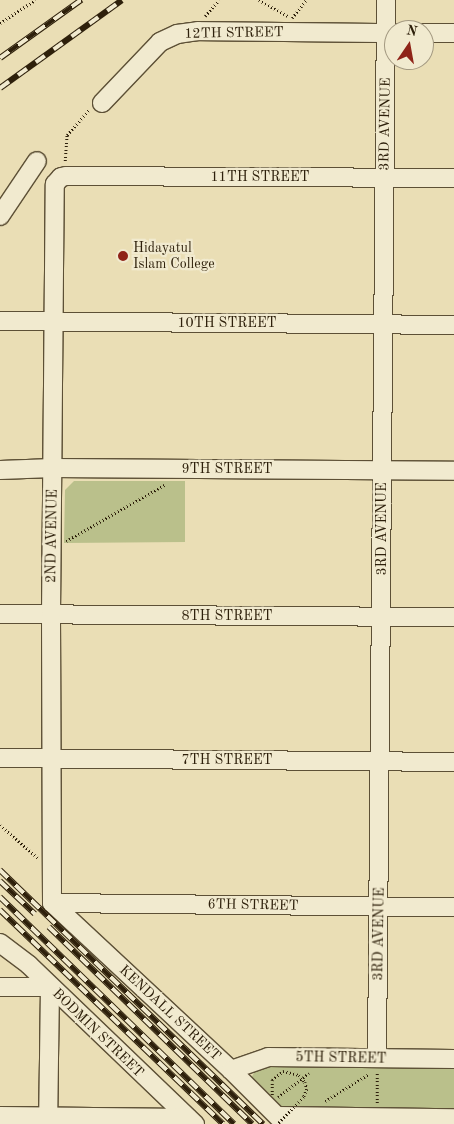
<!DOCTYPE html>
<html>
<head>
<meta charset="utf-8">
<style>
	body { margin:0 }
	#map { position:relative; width:454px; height:1124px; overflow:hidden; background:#eadeb5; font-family:"Old Standard TT",serif }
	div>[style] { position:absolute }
	.green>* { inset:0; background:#bac08b }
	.path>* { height:2.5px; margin-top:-1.25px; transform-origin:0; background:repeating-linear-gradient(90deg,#2e200b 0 1px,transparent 0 3.5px) }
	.roads { filter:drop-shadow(1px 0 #5d5036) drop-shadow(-1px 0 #5d5036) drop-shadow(0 1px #5d5036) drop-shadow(0 -1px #5d5036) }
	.minor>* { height:18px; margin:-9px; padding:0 9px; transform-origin:9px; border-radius:9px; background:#f1eacf }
	.rail>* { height:5.5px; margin-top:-2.75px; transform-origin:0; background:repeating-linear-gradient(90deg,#f1eacf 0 11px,#2e200b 0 22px); box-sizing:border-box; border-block:1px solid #2e200b }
	.path-bridge>* { height:2.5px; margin-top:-1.25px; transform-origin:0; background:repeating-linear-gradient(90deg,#2e200b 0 1px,transparent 0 3.5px) }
	.dots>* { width:14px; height:14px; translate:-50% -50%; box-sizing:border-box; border:2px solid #f1eacf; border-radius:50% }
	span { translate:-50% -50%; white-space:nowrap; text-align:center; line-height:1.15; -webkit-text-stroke:4.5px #f1eacf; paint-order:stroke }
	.street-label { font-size:14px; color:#2e200b }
	.poi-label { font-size:14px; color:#2e200b }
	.left { translate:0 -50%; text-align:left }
	.north { position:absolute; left:384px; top:20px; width:50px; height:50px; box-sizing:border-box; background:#f1eacf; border:1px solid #a39981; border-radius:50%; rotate:12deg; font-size:14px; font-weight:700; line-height:20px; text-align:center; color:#2e200b }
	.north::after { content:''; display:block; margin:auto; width:18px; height:22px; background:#8f2418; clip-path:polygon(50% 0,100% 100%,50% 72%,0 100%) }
</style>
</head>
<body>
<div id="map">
	<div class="green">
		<div style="clip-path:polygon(74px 481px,185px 481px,185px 542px,64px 543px,65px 490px)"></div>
		<div style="clip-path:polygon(268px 1064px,454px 1064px,454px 1112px,283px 1110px,251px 1079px,255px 1070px)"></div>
	</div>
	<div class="path">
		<div style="left:259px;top:0;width:33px;rotate:29deg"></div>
		<div style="left:205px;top:16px;width:21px;rotate:-49deg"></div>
		<div style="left:292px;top:18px;width:23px;rotate:-52deg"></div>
		<div style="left:0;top:23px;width:42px;rotate:-33.3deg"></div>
		<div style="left:65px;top:161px;width:26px;rotate:-86deg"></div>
		<div style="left:67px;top:135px;width:33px;rotate:-49deg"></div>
		<div style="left:66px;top:541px;width:115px;rotate:-29.7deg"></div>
		<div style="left:0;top:825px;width:50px;rotate:41deg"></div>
		<div style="left:278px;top:1097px;width:39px;rotate:-38deg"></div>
		<div style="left:325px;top:1101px;width:52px;rotate:-31.5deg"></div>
		<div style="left:377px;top:1103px;width:30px;rotate:-90deg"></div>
	</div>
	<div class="roads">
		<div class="minor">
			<div style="left:424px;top:33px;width:30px"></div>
			<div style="left:102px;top:103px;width:84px;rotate:-46.4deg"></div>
			<div style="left:160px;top:42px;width:19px;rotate:-25deg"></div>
			<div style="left:177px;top:34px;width:21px;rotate:-8deg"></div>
			<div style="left:198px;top:31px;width:196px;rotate:0.6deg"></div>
			<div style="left:0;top:216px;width:66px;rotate:-56.1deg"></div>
			<div style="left:0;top:321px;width:454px;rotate:0.5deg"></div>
			<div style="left:0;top:470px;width:53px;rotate:-2.2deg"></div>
			<div style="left:53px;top:468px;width:401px;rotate:0.4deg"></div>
			<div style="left:0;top:614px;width:454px;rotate:0.4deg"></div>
			<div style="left:0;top:758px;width:454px;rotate:0.5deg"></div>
			<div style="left:52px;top:903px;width:289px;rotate:-90.2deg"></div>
			<div style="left:51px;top:614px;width:430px;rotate:-89.5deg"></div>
			<div style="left:55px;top:184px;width:9px;rotate:-49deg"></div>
			<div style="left:61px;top:177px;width:5px;rotate:-11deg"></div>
			<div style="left:66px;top:176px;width:388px;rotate:0.3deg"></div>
			<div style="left:52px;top:903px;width:402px;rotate:0.6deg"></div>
			<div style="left:52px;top:903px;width:245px;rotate:43deg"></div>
			<div style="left:231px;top:1070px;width:76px;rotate:45deg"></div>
			<div style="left:0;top:943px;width:36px;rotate:37deg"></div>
			<div style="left:29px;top:965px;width:230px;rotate:43.8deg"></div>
			<div style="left:0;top:987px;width:50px"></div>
			<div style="left:50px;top:987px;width:137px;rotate:90.8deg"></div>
			<div style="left:377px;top:1058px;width:1058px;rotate:-89.51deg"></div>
			<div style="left:231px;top:1070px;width:39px;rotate:-19deg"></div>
			<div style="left:268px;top:1057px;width:186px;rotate:0.6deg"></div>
			<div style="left:0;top:1116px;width:188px;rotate:0.6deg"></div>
			<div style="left:278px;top:1116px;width:176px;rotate:0.7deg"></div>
		</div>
	</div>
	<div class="rail">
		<div style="left:0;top:58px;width:100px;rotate:-35.6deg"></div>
		<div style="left:0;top:88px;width:150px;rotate:-35.8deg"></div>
		<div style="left:0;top:870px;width:366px;rotate:44deg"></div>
		<div style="left:0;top:881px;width:48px;rotate:43.3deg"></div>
		<div style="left:0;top:897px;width:326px;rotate:44.1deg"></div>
		<div style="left:0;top:910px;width:309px;rotate:43.8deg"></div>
		<div style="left:49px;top:927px;width:283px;rotate:44.1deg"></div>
	</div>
	<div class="path-bridge">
		<div style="left:272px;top:1095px;width:15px;rotate:-90deg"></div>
		<div style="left:272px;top:1080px;width:14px;rotate:-39deg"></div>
		<div style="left:283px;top:1071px;width:16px;rotate:14deg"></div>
		<div style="left:299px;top:1075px;width:9px;rotate:49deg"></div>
		<div style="left:305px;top:1082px;width:7px;rotate:74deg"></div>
		<div style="left:307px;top:1089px;width:9px;rotate:111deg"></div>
		<div style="left:304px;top:1097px;width:37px;rotate:134deg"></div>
	</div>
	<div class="dots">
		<div style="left:123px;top:256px;background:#8f2418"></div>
	</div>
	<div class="street-label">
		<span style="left:234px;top:33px;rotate:-1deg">12TH STREET</span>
		<span style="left:385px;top:124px;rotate:-89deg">3RD AVENUE</span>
		<span style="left:260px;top:177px">11TH STREET</span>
		<span style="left:227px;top:323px">10TH STREET</span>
		<span style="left:227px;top:469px">9TH STREET</span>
		<span style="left:382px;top:529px;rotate:-90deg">3RD AVENUE</span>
		<span style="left:52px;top:536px;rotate:-89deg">2ND AVENUE</span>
		<span style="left:227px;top:616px">8TH STREET</span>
		<span style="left:227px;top:760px">7TH STREET</span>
		<span style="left:253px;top:905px;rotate:1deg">6TH STREET</span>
		<span style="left:379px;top:934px;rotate:-89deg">3RD AVENUE</span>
		<span style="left:170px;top:1013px;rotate:43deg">KENDALL STREET</span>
		<span style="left:98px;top:1033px;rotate:44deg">BODMIN STREET</span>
		<span style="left:341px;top:1058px;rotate:1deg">5TH STREET</span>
	</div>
	<div class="poi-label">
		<span class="left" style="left:133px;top:256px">Hidayatul<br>Islam College</span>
	</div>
	<div class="north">N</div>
</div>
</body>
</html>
